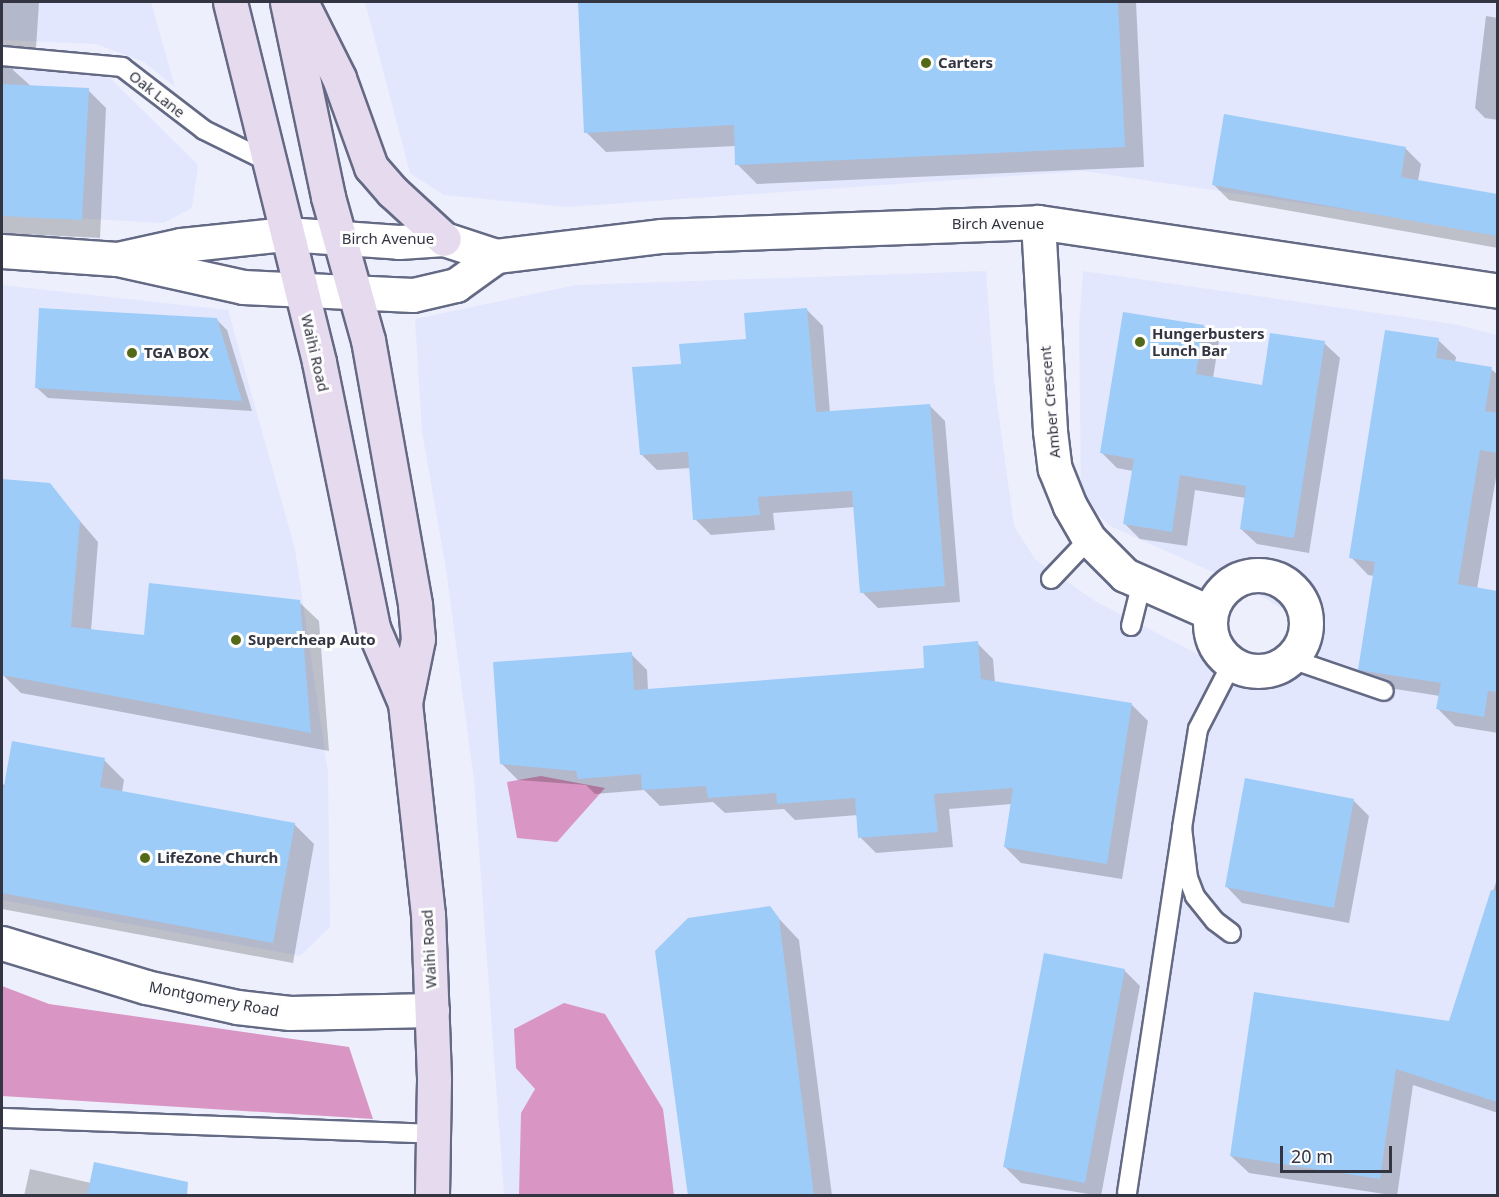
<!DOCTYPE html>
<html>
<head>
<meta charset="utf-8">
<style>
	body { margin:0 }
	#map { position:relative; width:1499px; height:1197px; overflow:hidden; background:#edeffc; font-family:"Noto Sans",sans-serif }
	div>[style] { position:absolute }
	.built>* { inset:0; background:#e2e7fe }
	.forest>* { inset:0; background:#d996c4 }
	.shadow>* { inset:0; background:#0003 }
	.building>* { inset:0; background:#9dccf8 }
	.roads { filter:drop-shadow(2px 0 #646984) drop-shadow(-2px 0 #646984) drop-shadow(0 2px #646984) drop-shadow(0 -2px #646984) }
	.service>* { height:18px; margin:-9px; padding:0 9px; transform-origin:9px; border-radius:9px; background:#fff }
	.minor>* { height:33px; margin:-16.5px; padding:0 16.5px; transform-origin:16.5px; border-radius:16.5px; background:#fff }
	.minor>.ring { margin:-16.5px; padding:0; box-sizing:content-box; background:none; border:33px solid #fff; border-radius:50% }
	.secondary>* { height:33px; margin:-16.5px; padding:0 16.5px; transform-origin:16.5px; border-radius:16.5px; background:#e5daee }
	.dots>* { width:16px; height:16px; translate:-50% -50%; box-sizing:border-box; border:3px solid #fdfdfd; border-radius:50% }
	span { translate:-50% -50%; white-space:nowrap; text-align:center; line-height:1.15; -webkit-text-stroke:6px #fdfdfd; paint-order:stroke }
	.poi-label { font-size:15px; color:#333542; font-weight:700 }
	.left { translate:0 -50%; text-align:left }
	.street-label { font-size:15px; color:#333542 }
	.frame { position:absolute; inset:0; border:3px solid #333542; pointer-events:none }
	.scale { position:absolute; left:1280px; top:1146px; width:112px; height:27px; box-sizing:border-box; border:3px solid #333542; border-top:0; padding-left:8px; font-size:18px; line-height:21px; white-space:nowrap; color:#333542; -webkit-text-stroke:4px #fdfdfd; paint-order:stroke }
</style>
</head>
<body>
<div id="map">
	<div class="built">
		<div style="clip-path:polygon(2px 2px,151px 2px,175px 87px,144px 62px,96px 44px,2px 40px)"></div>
		<div style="clip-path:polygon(365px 2px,1497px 2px,1497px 232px,1083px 171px,567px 207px,444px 195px,410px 173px)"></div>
		<div style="clip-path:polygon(2px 67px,102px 70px,198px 165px,192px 208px,163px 223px,2px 214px)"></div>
		<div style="clip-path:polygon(986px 271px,994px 380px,1014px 526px,1035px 559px,1095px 601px,1248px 680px,1295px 653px,1298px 618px,1244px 586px,1110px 526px,1081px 497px,1079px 325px,1083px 271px,1454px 324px,1497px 335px,1497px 1195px,504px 1195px,474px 781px,446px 569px,422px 432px,415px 319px,576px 285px)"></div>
		<div style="clip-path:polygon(2px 285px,228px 310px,295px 549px,328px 772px,330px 927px,300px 956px,2px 900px)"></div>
	</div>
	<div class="forest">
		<div style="clip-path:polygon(541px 776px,605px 788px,557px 842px,517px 838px,507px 782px)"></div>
		<div style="clip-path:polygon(2px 986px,49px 1004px,349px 1047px,373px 1119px,2px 1096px)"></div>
		<div style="clip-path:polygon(564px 1003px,605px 1014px,663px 1109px,674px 1195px,519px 1195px,521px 1113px,535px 1089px,516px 1068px,514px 1029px)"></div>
	</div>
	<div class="shadow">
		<div style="clip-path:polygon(2px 2px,39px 2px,35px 64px,15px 64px,13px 70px,32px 87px,88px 90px,106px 108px,100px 238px,2px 233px)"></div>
		<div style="clip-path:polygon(579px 2px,1136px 2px,1144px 167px,757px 184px,737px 164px,736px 146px,606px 152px,586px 132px)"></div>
		<div style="clip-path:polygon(1486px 16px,1498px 18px,1498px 120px,1485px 118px,1475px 108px)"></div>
		<div style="clip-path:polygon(1405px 148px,1421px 164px,1418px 181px,1498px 196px,1498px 248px,1229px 200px,1213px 184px)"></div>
		<div style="clip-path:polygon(807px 310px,823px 326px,830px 413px,929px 405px,945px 421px,960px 602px,878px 608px,862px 592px,855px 507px,773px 513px,775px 530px,711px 535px,695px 519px,691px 468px,657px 470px,641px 454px,683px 365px,747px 341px)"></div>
		<div style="clip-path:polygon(216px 319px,227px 330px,252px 411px,48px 398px,37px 388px)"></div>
		<div style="clip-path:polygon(1203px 326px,1219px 341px,1213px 378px,1263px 386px,1324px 343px,1340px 358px,1309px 553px,1257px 544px,1241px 529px,1246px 498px,1195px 490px,1187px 546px,1140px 539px,1125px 524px,1133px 471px,1117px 468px,1102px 453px)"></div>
		<div style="clip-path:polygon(1438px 340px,1456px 357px,1455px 363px,1491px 369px,1498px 375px,1498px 466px,1477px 589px,1498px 593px,1498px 733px,1455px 726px,1438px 709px,1440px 696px,1376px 686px,1359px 669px,1374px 576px,1368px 575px,1351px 557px)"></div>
		<div style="clip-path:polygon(2px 480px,49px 485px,98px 542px,91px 631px,145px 637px,299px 602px,319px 621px,329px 751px,21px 693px,2px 674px)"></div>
		<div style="clip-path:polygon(977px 643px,993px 659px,995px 683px,1132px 705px,1148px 721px,1122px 879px,1021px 863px,1005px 847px,1012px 804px,949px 809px,953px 847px,876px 853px,860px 837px,858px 815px,795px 820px,784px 809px,725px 813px,713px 802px,660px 806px,644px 790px,595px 794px,586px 785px,518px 780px,502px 764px,631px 654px,647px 670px,648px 690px,926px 669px)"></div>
		<div style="clip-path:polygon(104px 760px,124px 780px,122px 792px,294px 824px,314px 844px,293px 963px,2px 909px,2px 785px)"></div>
		<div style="clip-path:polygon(1353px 800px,1369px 816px,1349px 923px,1242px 903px,1227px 887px)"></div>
		<div style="clip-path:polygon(1498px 876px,1498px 1113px,1413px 1085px,1397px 1196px,1249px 1173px,1231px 1156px,1450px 1023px)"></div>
		<div style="clip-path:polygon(769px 908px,799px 940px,832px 1196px,690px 1196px)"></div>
		<div style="clip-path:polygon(1124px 970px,1140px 986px,1101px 1196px,1021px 1183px,1005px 1167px)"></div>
		<div style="clip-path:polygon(30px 1169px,91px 1183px,164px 1196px,24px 1196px)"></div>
		<div style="clip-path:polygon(290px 1194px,331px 1195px,331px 1196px,290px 1196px)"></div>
	</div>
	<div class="building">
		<div style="clip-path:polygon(578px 2px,1118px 2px,1125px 147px,735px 165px,734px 125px,584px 133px)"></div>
		<div style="clip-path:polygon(2px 84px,89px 88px,82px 220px,2px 216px)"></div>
		<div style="clip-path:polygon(1224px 114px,1406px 147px,1401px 177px,1497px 194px,1497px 236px,1212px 185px)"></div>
		<div style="clip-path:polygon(39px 308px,217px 318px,242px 401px,35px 388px)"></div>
		<div style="clip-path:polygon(807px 308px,816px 412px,930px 404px,945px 586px,860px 593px,852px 491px,758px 497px,760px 515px,693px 520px,688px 452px,640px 455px,632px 367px,681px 364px,679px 344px,746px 339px,744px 313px)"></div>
		<div style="clip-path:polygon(1123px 312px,1204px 325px,1196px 374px,1262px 385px,1270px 333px,1325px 341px,1294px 538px,1240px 529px,1246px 486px,1180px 475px,1172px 532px,1123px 524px,1134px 459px,1100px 453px)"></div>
		<div style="clip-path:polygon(1385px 330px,1439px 338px,1436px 358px,1492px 367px,1485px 411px,1497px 413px,1497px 453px,1480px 450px,1458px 584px,1497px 591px,1497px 692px,1488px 691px,1484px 717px,1436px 709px,1441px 683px,1358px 670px,1375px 562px,1349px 558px)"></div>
		<div style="clip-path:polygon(2px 479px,50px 483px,80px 521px,71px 627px,144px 635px,149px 583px,300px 600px,311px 733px,2px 675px)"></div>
		<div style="clip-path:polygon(978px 641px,981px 679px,1132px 703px,1107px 864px,1004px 847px,1013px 788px,934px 794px,938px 832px,858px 838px,855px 798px,777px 804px,776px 793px,708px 798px,706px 786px,642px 790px,641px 774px,578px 779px,576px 771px,500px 764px,493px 662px,632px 652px,634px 690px,924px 668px,923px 646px)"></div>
		<div style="clip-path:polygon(12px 741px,105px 758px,100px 787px,295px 823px,273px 943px,2px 893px,2px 797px)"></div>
		<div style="clip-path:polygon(1245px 778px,1354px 799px,1334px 908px,1225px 887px)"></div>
		<div style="clip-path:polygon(1491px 890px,1497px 891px,1497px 1102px,1396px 1069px,1380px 1179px,1230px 1156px,1254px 992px,1449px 1021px)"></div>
		<div style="clip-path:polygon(770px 906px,779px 918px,814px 1196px,688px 1196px,655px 951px,688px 918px)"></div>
		<div style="clip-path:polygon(1044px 953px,1125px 969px,1085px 1183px,1003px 1167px)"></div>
		<div style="clip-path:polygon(94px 1162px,188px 1182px,187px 1196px,87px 1196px)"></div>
	</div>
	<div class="roads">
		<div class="service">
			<div style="left:2px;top:56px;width:121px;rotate:5.2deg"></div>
			<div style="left:122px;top:67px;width:103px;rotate:37.5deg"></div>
			<div style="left:204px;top:130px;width:70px;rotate:26.2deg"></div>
			<div style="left:1051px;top:579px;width:55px;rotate:-46.5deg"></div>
			<div style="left:1131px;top:626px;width:41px;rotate:-76deg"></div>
			<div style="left:1291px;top:659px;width:98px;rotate:19deg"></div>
			<div style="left:1231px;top:933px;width:20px;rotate:-143deg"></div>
			<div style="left:1215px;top:921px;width:32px;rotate:-129deg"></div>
			<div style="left:1195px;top:896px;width:19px;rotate:-111deg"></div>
			<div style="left:1188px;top:878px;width:50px;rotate:-96.8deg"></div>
			<div style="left:1182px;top:828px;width:100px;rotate:-80.8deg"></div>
			<div style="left:1198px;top:729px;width:74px;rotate:-62.7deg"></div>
			<div style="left:2px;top:1118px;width:431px;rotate:2.1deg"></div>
			<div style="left:1127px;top:1193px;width:369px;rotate:-81.4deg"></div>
		</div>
		<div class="minor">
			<div style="left:1038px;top:222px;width:209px;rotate:86.7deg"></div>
			<div style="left:1050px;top:431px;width:38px;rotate:83deg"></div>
			<div style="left:1055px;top:469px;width:40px;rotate:68deg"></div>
			<div style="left:1070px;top:506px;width:38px;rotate:60deg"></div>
			<div style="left:1089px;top:539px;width:51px;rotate:45deg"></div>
			<div style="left:1125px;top:575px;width:92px;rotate:23.8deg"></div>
			<div style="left:2px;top:251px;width:115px;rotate:4deg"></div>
			<div style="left:117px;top:259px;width:129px;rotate:12.5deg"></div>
			<div style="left:243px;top:287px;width:170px;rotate:2.7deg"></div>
			<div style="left:413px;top:295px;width:44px;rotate:-13.1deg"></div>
			<div style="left:456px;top:285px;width:49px;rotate:-35.9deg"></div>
			<div style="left:117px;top:259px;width:66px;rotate:-12.3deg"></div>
			<div style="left:181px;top:245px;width:106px;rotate:-6deg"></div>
			<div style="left:286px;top:234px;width:113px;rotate:4deg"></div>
			<div style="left:399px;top:242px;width:45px;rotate:-3.8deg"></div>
			<div style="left:444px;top:239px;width:55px;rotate:18.1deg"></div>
			<div style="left:496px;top:256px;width:167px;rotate:-6.9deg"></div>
			<div style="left:662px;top:236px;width:376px;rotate:-2.1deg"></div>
			<div style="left:1038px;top:222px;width:465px;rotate:8.5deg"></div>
			<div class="ring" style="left:1210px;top:575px;width:63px;height:63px"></div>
			<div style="left:2px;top:943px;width:151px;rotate:17deg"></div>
			<div style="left:146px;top:987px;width:93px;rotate:12.4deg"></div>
			<div style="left:237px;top:1007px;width:53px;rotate:6.5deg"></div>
			<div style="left:290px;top:1013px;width:142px;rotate:-1.2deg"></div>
		</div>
		<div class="secondary">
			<div style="left:230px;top:2px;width:371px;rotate:76.1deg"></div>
			<div style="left:319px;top:362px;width:271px;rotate:78.5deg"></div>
			<div style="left:373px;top:628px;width:82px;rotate:66.9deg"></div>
			<div style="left:405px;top:703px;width:212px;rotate:83.8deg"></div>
			<div style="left:428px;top:914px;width:166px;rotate:87.9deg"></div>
			<div style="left:434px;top:1080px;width:116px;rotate:91deg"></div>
			<div style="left:287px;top:2px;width:199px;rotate:78.1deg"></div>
			<div style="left:328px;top:197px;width:148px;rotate:74.4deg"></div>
			<div style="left:368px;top:340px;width:269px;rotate:79.9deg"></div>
			<div style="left:415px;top:605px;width:34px;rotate:85deg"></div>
			<div style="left:418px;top:639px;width:65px;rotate:101.5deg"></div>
			<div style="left:301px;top:2px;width:85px;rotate:63.4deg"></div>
			<div style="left:339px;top:78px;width:95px;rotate:70.2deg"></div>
			<div style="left:371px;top:167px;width:33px;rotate:49deg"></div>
			<div style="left:393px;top:192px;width:69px;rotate:42.7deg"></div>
		</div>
	</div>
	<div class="dots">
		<div style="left:926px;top:63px;background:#536918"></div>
		<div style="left:1140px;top:342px;background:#536918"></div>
		<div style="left:132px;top:353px;background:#536918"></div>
		<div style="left:236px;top:640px;background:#536918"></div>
		<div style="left:145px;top:858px;background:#536918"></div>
	</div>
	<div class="poi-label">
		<span class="left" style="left:938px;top:63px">Carters</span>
		<span class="left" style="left:1152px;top:342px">Hungerbusters<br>Lunch Bar</span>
		<span class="left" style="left:144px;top:353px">TGA BOX</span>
		<span class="left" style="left:248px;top:640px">Supercheap Auto</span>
		<span class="left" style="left:157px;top:858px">LifeZone Church</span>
	</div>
	<div class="street-label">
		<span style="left:157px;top:94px;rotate:38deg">Oak Lane</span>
		<span style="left:998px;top:224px">Birch Avenue</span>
		<span style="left:388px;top:239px">Birch Avenue</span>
		<span style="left:315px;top:353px;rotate:77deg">Waihi Road</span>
		<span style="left:1050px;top:402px;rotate:-95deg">Amber Crescent</span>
		<span style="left:429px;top:949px;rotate:-93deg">Waihi Road</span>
		<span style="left:214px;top:999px;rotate:11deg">Montgomery Road</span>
	</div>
	<div class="frame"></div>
	<div class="scale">20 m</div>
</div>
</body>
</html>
